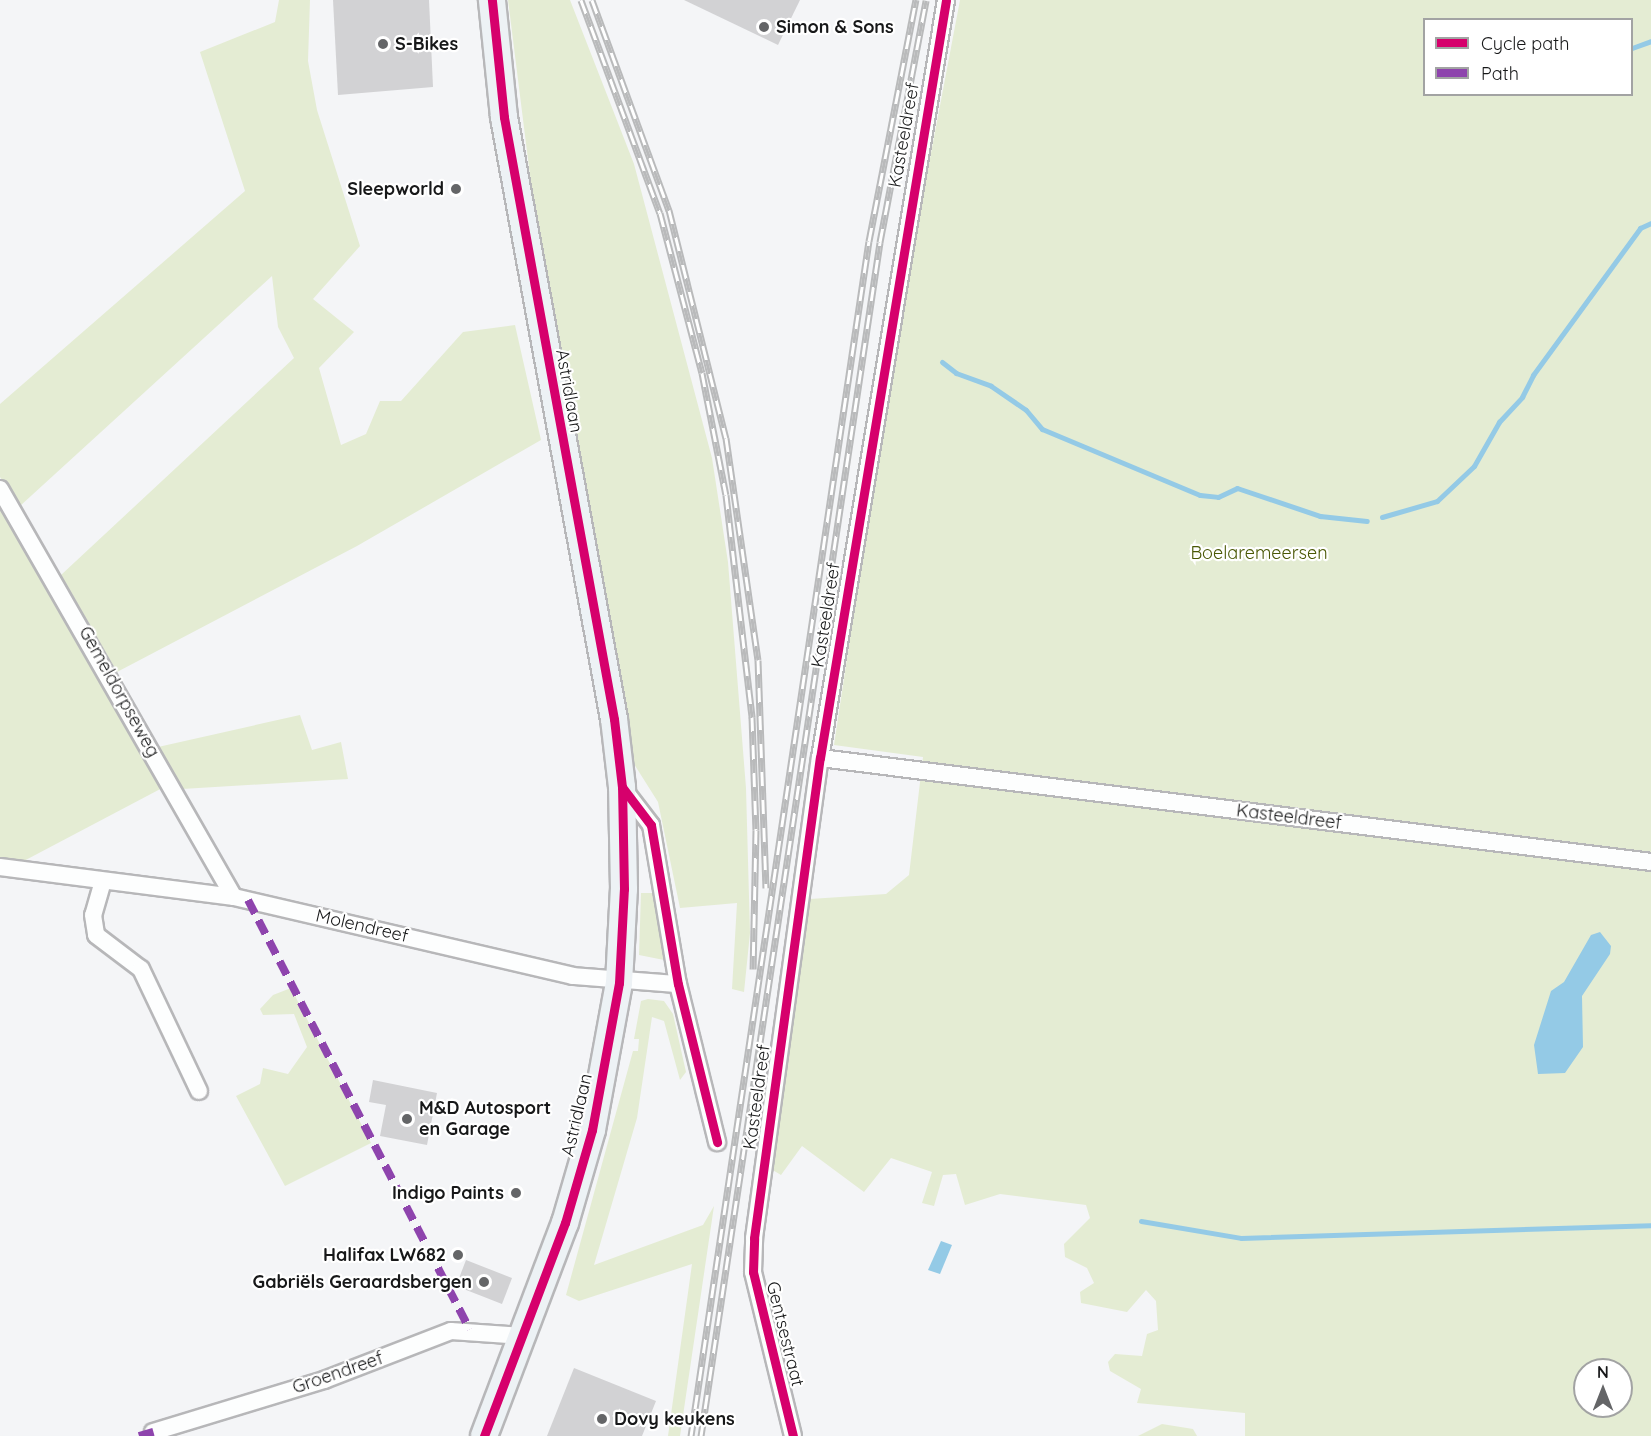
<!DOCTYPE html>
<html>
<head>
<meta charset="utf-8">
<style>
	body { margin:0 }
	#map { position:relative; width:1651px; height:1436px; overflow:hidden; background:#f4f5f7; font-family:Quicksand,sans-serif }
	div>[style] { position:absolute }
	.green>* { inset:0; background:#e4ecd3 }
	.water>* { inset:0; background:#94cae6 }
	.stream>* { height:5px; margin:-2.5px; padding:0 2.5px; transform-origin:2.5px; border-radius:2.5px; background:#94cae6 }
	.building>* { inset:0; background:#d2d2d4 }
	.roads { filter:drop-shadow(2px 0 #b7b7b9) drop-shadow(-2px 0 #b7b7b9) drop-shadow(0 2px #b7b7b9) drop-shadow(0 -2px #b7b7b9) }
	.street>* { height:16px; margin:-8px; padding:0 8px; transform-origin:8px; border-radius:8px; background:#fdfefe }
	.primary>* { height:26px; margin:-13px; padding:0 13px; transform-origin:13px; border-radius:13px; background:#edf2f5 }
	.rail>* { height:7px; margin-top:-3.5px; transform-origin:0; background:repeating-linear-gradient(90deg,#fff 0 14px,#b9babb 0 28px); box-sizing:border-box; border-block:2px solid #b9babb }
	.quiet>* { height:8px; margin-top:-4px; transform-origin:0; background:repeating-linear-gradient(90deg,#8e44ad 0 15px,transparent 0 23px) }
	.cycleway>* { height:9px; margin:-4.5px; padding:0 4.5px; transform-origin:4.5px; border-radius:4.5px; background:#d6006c }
	.dots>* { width:16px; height:16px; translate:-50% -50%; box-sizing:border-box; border:3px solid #fff; border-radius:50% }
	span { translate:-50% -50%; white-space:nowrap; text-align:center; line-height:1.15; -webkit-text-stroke:4.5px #fff; paint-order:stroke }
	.poi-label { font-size:18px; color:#171819; font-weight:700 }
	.left { translate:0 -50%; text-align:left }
	.right { translate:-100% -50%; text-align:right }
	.street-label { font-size:18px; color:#171819 }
	.park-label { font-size:18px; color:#4a5805 }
	.legend { position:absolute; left:1423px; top:18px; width:210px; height:78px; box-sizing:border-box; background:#fff; border:2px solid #a2a3a3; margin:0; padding:8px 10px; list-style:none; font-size:18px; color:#171819 }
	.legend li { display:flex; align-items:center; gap:12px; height:30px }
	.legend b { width:30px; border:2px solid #a2a3a3 }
	.north { position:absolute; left:1573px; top:1358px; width:60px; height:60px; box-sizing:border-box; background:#fff; border:2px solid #a2a3a3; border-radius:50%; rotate:0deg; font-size:16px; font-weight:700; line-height:24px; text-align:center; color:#171819 }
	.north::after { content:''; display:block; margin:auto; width:21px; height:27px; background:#646567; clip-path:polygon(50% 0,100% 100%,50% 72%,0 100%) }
</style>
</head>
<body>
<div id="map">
	<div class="green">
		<div style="clip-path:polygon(279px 0,310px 0,308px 61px,317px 110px,360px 246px,313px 299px,354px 332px,319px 368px,341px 445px,366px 434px,380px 401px,401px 401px,463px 332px,515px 325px,541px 440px,357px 546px,117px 672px,61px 575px,294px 358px,278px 327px,272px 276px,20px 506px,0 477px,0 404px,245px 191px,200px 52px,275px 22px)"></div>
		<div style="clip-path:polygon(508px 0,570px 0,634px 164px,712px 458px,728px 562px,746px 788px,750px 933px,744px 992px,732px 989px,737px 903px,680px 908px,658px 802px,634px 764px,538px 239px)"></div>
		<div style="clip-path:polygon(evenodd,960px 0,1651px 0,1651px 1436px,1245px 1436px,1245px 1413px,1137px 1403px,1141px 1389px,1110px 1371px,1108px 1362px,1115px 1354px,1142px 1356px,1147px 1334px,1158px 1330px,1156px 1301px,1146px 1290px,1127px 1312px,1081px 1303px,1080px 1292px,1094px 1283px,1087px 1268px,1065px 1257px,1064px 1244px,1090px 1218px,1086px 1205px,1000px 1194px,965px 1205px,956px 1174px,943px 1175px,934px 1206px,922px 1203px,932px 1172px,891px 1158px,864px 1192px,802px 1146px,781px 1175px,771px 1169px,810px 899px,886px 894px,909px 875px,923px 757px,834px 745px,892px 359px,960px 0,1424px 20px,1632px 20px,1632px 94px,1424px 94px,1424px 20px,960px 0,1585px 1370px,1621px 1370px,1621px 1406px,1585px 1406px,1585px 1370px)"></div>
		<div style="clip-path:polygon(0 504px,166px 786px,20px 863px,0 859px)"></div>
		<div style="clip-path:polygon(300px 715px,312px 750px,341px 742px,348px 779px,182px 789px,158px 747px)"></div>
		<div style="clip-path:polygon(641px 893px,655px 893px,667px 955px,664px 960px,639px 955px)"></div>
		<div style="clip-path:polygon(291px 988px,371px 1143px,285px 1186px,236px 1096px,260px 1084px,263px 1068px,288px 1074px,307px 1047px,294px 1014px,263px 1015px,260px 1009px,273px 995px)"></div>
		<div style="clip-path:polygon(648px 999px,664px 1001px,673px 1014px,686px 1072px,680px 1080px,664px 1021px,652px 1017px,637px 1118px,594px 1265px,703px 1225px,714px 1206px,680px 1436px,668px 1436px,692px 1264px,579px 1301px,566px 1295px,633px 1051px,638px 1051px,639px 1039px,634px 1039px,641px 1001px)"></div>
		<div style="clip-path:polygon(1162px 1424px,1193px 1429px,1197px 1436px,1138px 1436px)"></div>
	</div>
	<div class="water">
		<div style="clip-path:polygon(1600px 932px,1611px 946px,1610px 954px,1582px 996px,1583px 1047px,1565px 1073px,1538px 1074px,1534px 1045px,1551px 991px,1564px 982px,1591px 935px)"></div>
		<div style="clip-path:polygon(941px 1241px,952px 1245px,940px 1274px,928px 1270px)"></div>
	</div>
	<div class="stream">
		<div style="left:1632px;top:48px;width:20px;rotate:-20deg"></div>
		<div style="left:942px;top:362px;width:18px;rotate:38deg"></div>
		<div style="left:956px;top:373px;width:37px;rotate:20deg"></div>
		<div style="left:991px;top:386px;width:42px;rotate:34.4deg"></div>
		<div style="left:1026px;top:410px;width:25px;rotate:50deg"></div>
		<div style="left:1042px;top:429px;width:171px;rotate:22.7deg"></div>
		<div style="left:1200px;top:495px;width:18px;rotate:6deg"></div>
		<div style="left:1218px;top:497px;width:21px;rotate:-25deg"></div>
		<div style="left:1237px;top:488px;width:88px;rotate:18.6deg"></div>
		<div style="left:1320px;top:516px;width:47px;rotate:6.1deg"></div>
		<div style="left:1382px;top:517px;width:57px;rotate:-16.2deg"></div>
		<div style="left:1437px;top:501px;width:51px;rotate:-43.4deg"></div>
		<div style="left:1474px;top:466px;width:51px;rotate:-60.4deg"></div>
		<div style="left:1499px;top:422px;width:34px;rotate:-47deg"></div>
		<div style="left:1522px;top:397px;width:25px;rotate:-63deg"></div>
		<div style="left:1533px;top:375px;width:182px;rotate:-53.9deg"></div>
		<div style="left:1640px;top:228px;width:12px;rotate:-24deg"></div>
		<div style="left:1141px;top:1221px;width:101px;rotate:9.6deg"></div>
		<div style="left:1241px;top:1238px;width:410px;rotate:-1.8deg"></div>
	</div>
	<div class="building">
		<div style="clip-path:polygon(333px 0,429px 0,433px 87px,338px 95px)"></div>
		<div style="clip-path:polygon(684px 0,800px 0,778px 45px)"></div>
		<div style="clip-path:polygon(373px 1080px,437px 1093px,427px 1145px,380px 1136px,386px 1105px,369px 1102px)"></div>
		<div style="clip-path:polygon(466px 1260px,512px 1278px,502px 1304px,456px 1286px)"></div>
		<div style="clip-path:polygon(574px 1368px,656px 1401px,642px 1436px,547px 1436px)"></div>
	</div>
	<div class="roads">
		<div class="street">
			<div style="left:0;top:489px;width:470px;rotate:60.2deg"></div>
			<div style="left:820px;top:758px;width:837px;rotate:7.13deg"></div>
			<div style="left:622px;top:787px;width:48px;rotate:52.7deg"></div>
			<div style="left:651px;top:825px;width:161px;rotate:80.4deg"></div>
			<div style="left:678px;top:984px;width:163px;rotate:76.1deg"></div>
			<div style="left:0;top:867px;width:236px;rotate:7.3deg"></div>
			<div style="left:234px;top:897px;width:348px;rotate:13.1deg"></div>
			<div style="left:573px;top:976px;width:105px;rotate:4.4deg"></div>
			<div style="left:103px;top:881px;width:35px;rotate:106deg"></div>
			<div style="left:93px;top:915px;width:20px;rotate:81deg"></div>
			<div style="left:96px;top:935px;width:56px;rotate:37.1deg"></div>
			<div style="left:141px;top:969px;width:135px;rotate:64.6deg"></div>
			<div style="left:153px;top:1432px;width:179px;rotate:-16.9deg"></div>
			<div style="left:324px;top:1380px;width:136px;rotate:-21.1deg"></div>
			<div style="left:451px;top:1331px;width:72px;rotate:4deg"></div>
			<div style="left:793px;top:1436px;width:169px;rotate:-103.7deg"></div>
			<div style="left:753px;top:1272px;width:34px;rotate:-88deg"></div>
			<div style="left:754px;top:1238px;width:485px;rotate:-82.2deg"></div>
			<div style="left:820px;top:758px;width:768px;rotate:-80.56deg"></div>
		</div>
		<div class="primary">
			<div style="left:484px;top:1436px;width:228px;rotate:-69.2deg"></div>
			<div style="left:565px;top:1223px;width:97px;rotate:-73.8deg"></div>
			<div style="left:592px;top:1130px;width:149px;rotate:-79.6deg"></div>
			<div style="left:619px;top:983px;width:94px;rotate:-87deg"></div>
			<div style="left:624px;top:889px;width:102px;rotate:-91.1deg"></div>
			<div style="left:622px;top:787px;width:68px;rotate:-96.7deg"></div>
			<div style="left:614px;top:719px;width:612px;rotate:-100.36deg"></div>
			<div style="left:504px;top:117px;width:118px;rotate:-95.9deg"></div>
		</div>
	</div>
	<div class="rail">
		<div style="left:581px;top:0;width:227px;rotate:69.7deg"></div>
		<div style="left:660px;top:213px;width:165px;rotate:75.3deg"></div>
		<div style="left:702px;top:373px;width:124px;rotate:78.9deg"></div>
		<div style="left:726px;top:495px;width:224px;rotate:83.3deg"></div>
		<div style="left:752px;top:717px;width:113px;rotate:88deg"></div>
		<div style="left:756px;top:830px;width:139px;rotate:91.2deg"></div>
		<div style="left:592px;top:0;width:224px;rotate:69.9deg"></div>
		<div style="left:669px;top:210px;width:235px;rotate:76deg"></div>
		<div style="left:726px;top:438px;width:224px;rotate:81.8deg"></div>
		<div style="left:758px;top:660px;width:228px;rotate:88deg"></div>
		<div style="left:691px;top:1436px;width:1208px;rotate:-81.53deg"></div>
		<div style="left:869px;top:241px;width:246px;rotate:-79deg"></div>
		<div style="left:701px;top:1436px;width:1207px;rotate:-81.47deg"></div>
		<div style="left:880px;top:242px;width:246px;rotate:-79.2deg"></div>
	</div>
	<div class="quiet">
		<div style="left:248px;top:900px;width:483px;rotate:62.7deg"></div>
		<div style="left:139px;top:1436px;width:15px;rotate:-16deg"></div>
	</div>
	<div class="cycleway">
		<div style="left:622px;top:787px;width:48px;rotate:52.7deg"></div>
		<div style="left:651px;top:825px;width:161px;rotate:80.4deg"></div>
		<div style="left:678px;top:984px;width:163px;rotate:76.1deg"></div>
		<div style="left:484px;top:1436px;width:228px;rotate:-69.2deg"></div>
		<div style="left:565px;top:1223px;width:97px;rotate:-73.8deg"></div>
		<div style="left:592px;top:1130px;width:149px;rotate:-79.6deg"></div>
		<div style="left:619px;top:983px;width:94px;rotate:-87deg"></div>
		<div style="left:624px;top:889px;width:102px;rotate:-91.1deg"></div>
		<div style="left:622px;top:787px;width:68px;rotate:-96.7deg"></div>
		<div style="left:614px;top:719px;width:612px;rotate:-100.36deg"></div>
		<div style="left:504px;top:117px;width:118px;rotate:-95.9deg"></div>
		<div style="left:793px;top:1436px;width:169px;rotate:-103.7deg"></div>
		<div style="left:753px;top:1272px;width:34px;rotate:-88deg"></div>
		<div style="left:754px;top:1238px;width:485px;rotate:-82.2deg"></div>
		<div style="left:820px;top:758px;width:768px;rotate:-80.56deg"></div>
	</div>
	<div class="dots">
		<div style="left:764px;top:27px;background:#646567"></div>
		<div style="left:383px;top:44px;background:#646567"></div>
		<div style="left:456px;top:189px;background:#646567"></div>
		<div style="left:407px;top:1119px;background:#646567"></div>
		<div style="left:516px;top:1193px;background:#646567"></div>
		<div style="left:458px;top:1255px;background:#646567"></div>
		<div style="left:484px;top:1282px;background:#646567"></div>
		<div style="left:602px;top:1419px;background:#646567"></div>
	</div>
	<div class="poi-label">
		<span class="left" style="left:776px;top:27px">Simon &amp; Sons</span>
		<span class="left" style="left:395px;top:44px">S-Bikes</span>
		<span class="right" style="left:444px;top:189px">Sleepworld</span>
		<span class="left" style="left:419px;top:1119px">M&amp;D Autosport<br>en Garage</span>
		<span class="right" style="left:504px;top:1193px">Indigo Paints</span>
		<span class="right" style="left:446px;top:1255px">Halifax LW682</span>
		<span class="right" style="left:472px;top:1282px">Gabriëls Geraardsbergen</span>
		<span class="left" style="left:614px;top:1419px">Dovy keukens</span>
	</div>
	<div class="street-label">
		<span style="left:904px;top:135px;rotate:-80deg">Kasteeldreef</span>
		<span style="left:569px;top:391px;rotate:80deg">Astridlaan</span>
		<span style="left:826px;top:615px;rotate:-81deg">Kasteeldreef</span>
		<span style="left:119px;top:692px;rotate:61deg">Gemeldorpseweg</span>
		<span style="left:1289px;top:817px;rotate:7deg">Kasteeldreef</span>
		<span style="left:362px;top:926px;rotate:13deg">Molendreef</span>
		<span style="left:757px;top:1097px;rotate:-82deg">Kasteeldreef</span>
		<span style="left:577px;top:1115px;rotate:-77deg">Astridlaan</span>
		<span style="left:785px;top:1334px;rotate:76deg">Gentsestraat</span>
		<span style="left:338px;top:1373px;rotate:-19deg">Groendreef</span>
	</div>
	<div class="park-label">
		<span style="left:1259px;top:553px">Boelaremeersen</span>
	</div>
	<ul class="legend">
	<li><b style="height:8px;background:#d6006c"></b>Cycle path</li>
	<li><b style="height:8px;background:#8e44ad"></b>Path</li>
	</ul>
	<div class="north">N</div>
</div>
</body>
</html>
